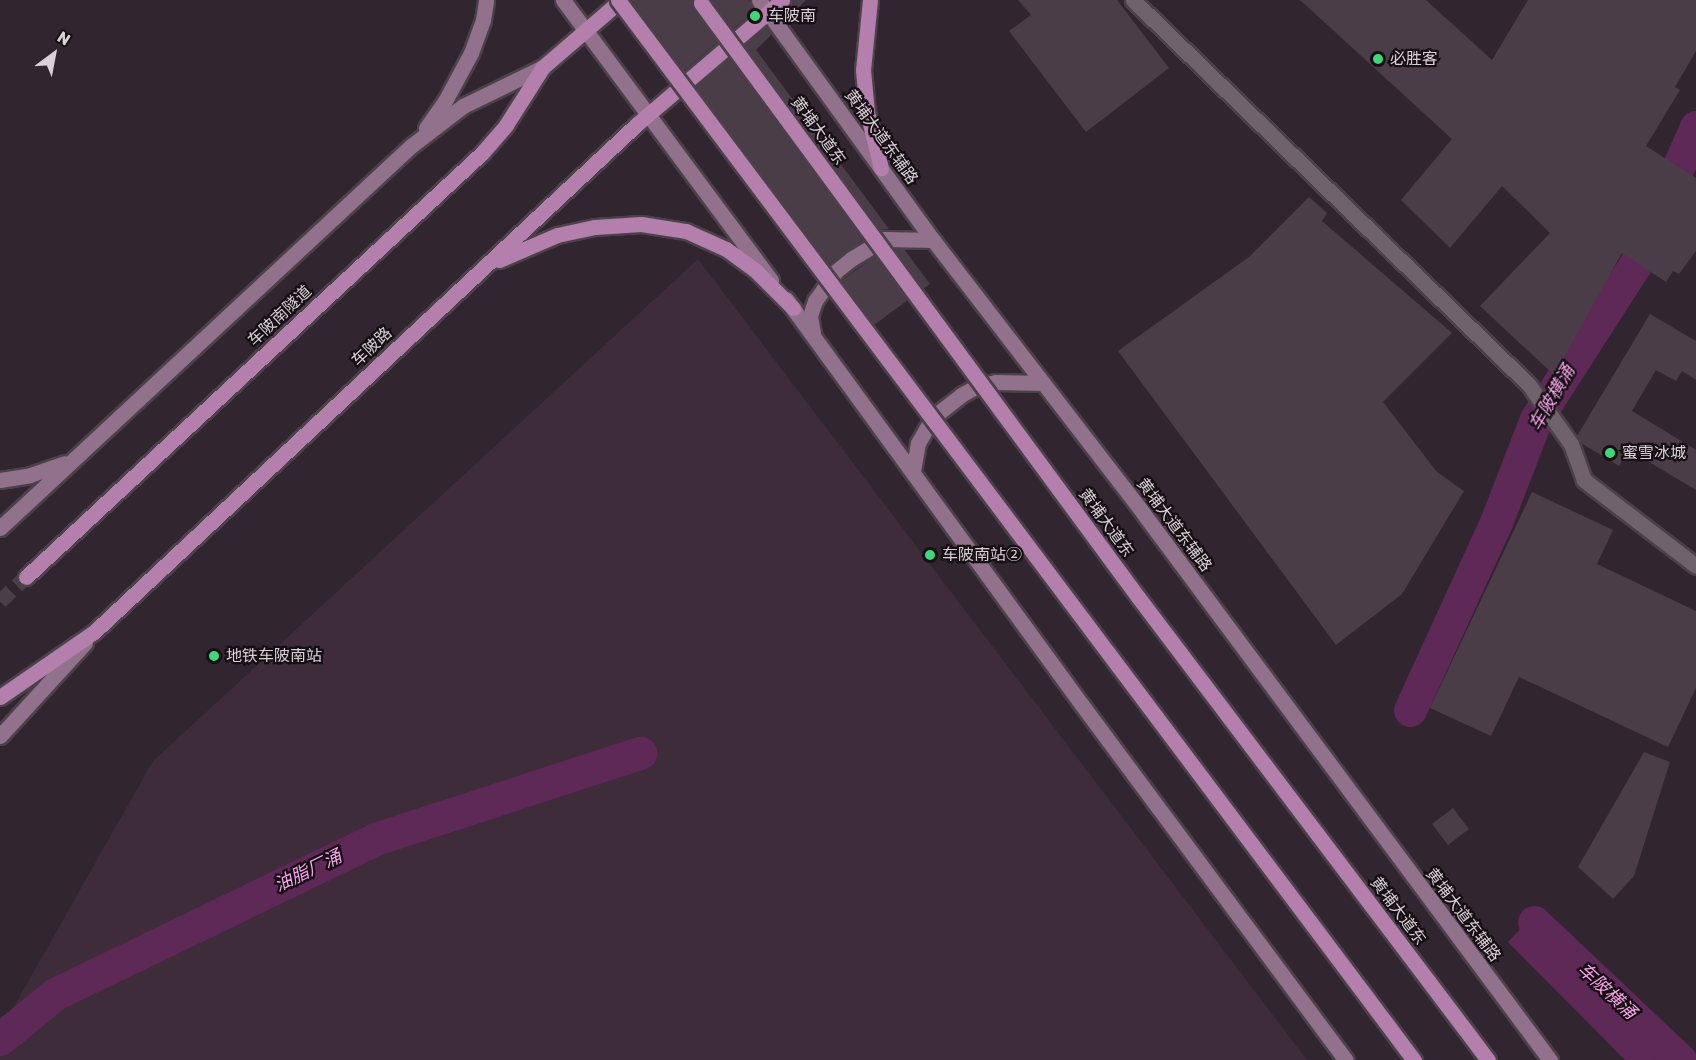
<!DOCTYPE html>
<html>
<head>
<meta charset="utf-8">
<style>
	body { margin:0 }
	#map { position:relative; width:1696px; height:1060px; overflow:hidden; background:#31252f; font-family:Rubik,"Noto Sans SC",sans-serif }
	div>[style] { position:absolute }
	.built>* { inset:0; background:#3e2c3b }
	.water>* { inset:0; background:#5e2857 }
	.canal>* { height:33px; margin:-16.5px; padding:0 16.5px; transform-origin:16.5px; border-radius:16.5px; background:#5e2857 }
	.building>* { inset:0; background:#4a3d48 }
	.primary-tunnel>* { height:15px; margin-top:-7.5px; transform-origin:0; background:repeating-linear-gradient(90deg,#4a3f48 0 15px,transparent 0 23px) }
	.roads { filter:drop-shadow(2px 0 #4b4149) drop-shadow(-2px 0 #4b4149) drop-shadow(0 2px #4b4149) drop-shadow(0 -2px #4b4149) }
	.minor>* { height:15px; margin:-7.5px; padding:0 7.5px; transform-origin:7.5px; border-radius:7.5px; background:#70626d }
	.secondary>* { height:15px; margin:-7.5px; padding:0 7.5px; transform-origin:7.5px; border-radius:7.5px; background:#92718c }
	.primary>* { height:15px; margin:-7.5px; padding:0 7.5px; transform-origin:7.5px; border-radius:7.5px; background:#b47fac }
	.bridges { filter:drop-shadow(2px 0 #4b4149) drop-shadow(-2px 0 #4b4149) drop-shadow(0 2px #4b4149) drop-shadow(0 -2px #4b4149) }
	.primary-bridge>* { height:15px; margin:-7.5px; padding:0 7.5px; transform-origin:7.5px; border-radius:7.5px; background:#b47fac }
	.dots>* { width:16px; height:16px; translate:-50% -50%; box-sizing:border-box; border:3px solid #161015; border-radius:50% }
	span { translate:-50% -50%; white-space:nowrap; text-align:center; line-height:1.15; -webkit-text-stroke:4.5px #161015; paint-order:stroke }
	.poi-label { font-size:16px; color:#dad1d8 }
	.left { translate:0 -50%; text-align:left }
	.street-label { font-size:16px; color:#dad1d8 }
	.water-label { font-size:18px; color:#f5a2e7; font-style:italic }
	.north { position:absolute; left:24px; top:24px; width:60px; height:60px; -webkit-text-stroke:4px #161015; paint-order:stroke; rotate:32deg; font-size:16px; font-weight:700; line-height:24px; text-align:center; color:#dad1d8 }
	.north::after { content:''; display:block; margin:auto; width:21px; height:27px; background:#dad1d8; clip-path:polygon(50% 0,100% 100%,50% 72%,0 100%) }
</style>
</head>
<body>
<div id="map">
	<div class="built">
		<div style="clip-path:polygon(698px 259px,1307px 1060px,0 1060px,0 1031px,153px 761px)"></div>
	</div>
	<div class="water">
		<div style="clip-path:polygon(1524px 925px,1676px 1060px,1625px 1060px,1508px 942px)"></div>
	</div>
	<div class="canal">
		<div style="left:1410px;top:710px;width:207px;rotate:-65.4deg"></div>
		<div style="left:1496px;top:522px;width:110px;rotate:-68.8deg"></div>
		<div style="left:1536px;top:419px;width:183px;rotate:-57.3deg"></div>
		<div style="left:1635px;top:265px;width:151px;rotate:-66.2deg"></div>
		<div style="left:1534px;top:922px;width:201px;rotate:43.4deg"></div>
		<div style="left:0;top:1039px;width:71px;rotate:-39.3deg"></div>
		<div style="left:55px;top:994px;width:356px;rotate:-25.8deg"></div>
		<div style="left:375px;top:839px;width:279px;rotate:-18deg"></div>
	</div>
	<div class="building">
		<div style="clip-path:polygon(631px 0,692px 0,693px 9px,718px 42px,684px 71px)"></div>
		<div style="clip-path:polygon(711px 0,749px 0,755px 11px,733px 29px)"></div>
		<div style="clip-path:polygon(792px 0,806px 0,786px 20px,781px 14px)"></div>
		<div style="clip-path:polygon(1018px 0,1117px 0,1169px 68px,1086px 132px,1009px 31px,1031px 15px)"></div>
		<div style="clip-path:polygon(1300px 0,1426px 0,1492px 60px,1528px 0,1696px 0,1696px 51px,1675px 87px,1680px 90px,1646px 146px,1696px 178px,1696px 251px,1679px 274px,1673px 271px,1666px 282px,1622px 253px,1554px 375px,1480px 306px,1550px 233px,1502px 186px,1450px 248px,1401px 200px,1452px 139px)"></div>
		<div style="clip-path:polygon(766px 26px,772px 34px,756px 50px,889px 229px,880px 230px,744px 45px)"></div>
		<div style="clip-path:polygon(729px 58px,863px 240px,829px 264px,695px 87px)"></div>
		<div style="clip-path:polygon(1309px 197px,1327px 213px,1322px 221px,1452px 333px,1383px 402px,1437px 472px,1464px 491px,1402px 594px,1336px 645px,1118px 351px,1249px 257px)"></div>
		<div style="clip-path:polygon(894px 249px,904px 249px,930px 284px,923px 289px)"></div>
		<div style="clip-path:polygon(875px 256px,908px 300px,874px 325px,841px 281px)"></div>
		<div style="clip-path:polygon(1650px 314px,1696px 341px,1696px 380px,1682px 371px,1676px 381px,1656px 370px,1632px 411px,1696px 450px,1696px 490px,1629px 450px,1619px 466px,1581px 443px,1577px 436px)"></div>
		<div style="clip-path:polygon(1532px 492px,1613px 530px,1597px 564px,1696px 611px,1696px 688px,1668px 747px,1519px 677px,1491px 736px,1430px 708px)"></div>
		<div style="clip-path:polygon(1644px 752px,1670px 762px,1634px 876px,1613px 899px,1578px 867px)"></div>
		<div style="clip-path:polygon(1453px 808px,1469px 829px,1448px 845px,1432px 824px)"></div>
	</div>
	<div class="primary-tunnel">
		<div style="left:0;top:601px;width:35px;rotate:-43deg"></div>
	</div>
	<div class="roads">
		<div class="minor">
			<div style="left:1133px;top:0;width:552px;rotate:44.19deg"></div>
			<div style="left:1529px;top:385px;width:72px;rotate:54.6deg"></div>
			<div style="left:1571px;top:444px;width:38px;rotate:70deg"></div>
			<div style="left:1584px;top:480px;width:141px;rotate:37.5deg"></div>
		</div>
		<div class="secondary">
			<div style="left:563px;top:0;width:349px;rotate:53.4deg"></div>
			<div style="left:759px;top:0;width:296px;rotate:54.1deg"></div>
			<div style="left:933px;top:240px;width:344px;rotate:52.4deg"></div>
			<div style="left:1143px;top:513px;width:682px;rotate:53.35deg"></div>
			<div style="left:426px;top:128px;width:33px;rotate:-55deg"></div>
			<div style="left:445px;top:101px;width:55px;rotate:-61.6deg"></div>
			<div style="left:471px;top:53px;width:35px;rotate:-70deg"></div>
			<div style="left:483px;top:20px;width:20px;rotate:-81deg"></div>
			<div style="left:786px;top:299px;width:502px;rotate:53.91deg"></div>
			<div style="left:1082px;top:705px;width:442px;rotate:53.4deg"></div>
			<div style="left:813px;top:333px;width:17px;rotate:-100deg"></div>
			<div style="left:810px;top:316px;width:16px;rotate:-72deg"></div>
			<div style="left:815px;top:301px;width:35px;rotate:-55deg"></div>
			<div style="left:835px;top:272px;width:21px;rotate:-39deg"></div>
			<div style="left:851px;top:259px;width:39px;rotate:-31deg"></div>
			<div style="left:884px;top:239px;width:49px;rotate:1.2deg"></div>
			<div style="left:913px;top:471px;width:28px;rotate:-80deg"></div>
			<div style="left:918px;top:443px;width:16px;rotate:-60deg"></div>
			<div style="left:926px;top:429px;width:19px;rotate:-54deg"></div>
			<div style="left:937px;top:414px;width:31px;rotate:-38deg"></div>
			<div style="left:961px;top:395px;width:18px;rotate:-29deg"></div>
			<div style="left:977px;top:386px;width:19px;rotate:-12deg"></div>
			<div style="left:996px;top:382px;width:47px;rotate:1.2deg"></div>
			<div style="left:0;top:480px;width:30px;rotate:-9deg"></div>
			<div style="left:30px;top:475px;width:36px;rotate:-19deg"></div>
			<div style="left:0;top:528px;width:561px;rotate:-42.91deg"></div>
			<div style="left:411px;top:146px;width:66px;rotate:-37.6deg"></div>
			<div style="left:463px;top:106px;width:89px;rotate:-26deg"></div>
			<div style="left:0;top:736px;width:126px;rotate:-47.6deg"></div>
		</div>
		<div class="primary">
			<div style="left:870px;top:0;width:70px;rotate:95.7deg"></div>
			<div style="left:863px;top:70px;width:42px;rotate:84.6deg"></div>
			<div style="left:867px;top:112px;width:58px;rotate:76deg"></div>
			<div style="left:499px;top:260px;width:63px;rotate:-23.3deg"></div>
			<div style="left:557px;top:235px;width:39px;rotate:-12deg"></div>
			<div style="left:595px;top:227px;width:46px;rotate:-3.7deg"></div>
			<div style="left:641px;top:224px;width:46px;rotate:8.8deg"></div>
			<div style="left:686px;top:231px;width:44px;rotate:24.2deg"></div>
			<div style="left:726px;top:249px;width:36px;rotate:36deg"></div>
			<div style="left:755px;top:270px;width:54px;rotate:45deg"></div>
			<div style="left:26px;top:577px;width:623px;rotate:-42.92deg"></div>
			<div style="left:482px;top:153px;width:37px;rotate:-49deg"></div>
			<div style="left:506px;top:125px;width:69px;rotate:-57.5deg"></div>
			<div style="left:543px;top:67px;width:103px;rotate:-40.7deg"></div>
			<div style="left:0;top:697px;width:114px;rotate:-34.7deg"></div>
			<div style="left:94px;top:632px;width:744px;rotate:-43.09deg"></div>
			<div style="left:637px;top:124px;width:191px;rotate:-40.5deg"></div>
		</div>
	</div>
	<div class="bridges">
		<div class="primary-bridge">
			<div style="left:618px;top:0;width:1326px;rotate:53.1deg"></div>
			<div style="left:701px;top:3px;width:737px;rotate:53.66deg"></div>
			<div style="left:1138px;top:597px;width:580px;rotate:52.91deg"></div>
		</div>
	</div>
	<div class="dots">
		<div style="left:755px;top:16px;background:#3fd77d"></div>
		<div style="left:1378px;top:59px;background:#3fd77d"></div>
		<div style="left:1610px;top:453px;background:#3fd77d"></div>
		<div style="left:930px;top:555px;background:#3fd77d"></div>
		<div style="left:214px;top:656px;background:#3fd77d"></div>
	</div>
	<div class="poi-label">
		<span class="left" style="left:768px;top:16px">车陂南</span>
		<span class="left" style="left:1390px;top:59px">必胜客</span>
		<span class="left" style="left:1622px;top:453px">蜜雪冰城</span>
		<span class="left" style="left:942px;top:555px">车陂南站②</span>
		<span class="left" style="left:226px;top:656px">地铁车陂南站</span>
	</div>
	<div class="street-label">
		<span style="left:818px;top:131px;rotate:54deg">黄埔大道东</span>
		<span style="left:881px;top:137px;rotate:54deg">黄埔大道东辅路</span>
		<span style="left:280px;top:316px;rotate:-43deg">车陂南隧道</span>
		<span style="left:372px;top:347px;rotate:-43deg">车陂路</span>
		<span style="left:1106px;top:523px;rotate:54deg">黄埔大道东</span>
		<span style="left:1174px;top:525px;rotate:53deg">黄埔大道东辅路</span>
		<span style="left:1398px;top:911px;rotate:53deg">黄埔大道东</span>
		<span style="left:1463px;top:915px;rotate:53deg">黄埔大道东辅路</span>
	</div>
	<div class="water-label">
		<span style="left:1552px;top:398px;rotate:-60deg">车陂横涌</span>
		<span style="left:308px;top:871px;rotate:-26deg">油脂厂涌</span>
		<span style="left:1607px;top:991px;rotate:43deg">车陂横涌</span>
	</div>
	<div class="north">N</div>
</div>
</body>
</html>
